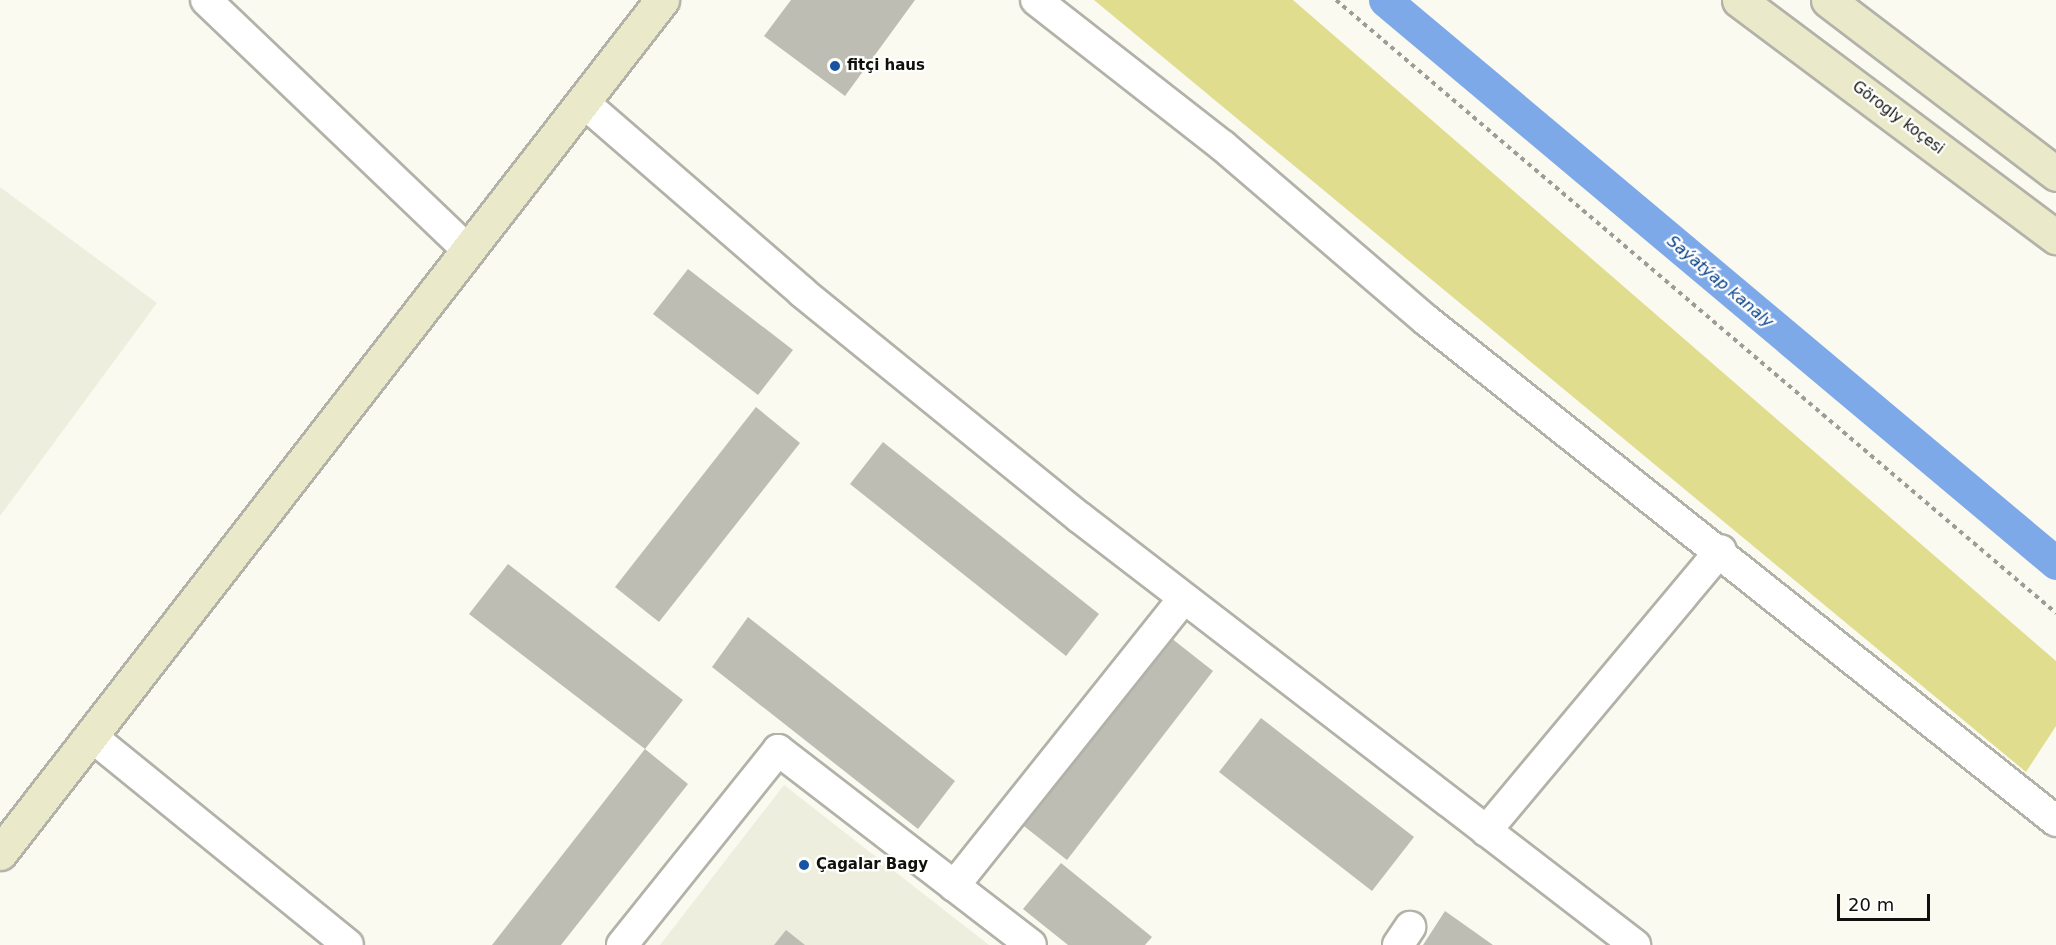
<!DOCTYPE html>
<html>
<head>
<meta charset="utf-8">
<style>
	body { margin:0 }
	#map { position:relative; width:2056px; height:945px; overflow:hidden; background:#fafaf0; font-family:"DejaVu Sans",sans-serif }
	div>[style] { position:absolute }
	.built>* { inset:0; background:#eeeede }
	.green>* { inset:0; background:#e0dd8f }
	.canal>* { height:33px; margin:-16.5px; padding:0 16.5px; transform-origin:16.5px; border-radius:16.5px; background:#7ea9e9 }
	.building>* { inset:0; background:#bdbdb4 }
	.path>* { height:4px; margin-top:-2px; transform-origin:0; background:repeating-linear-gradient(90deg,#9d9d96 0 4.5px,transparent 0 9px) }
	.roads { filter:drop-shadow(2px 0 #b2b2a9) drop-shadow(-2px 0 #b2b2a9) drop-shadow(0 2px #b2b2a9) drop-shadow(0 -2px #b2b2a9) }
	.street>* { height:30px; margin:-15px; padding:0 15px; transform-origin:15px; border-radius:15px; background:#fff }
	.secondary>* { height:33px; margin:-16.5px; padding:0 16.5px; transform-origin:16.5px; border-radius:16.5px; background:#eae9c9 }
	.dots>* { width:16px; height:16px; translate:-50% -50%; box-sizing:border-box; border:3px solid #fffffe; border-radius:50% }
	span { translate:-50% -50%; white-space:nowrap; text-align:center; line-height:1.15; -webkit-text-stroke:4.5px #fffffe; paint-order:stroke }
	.poi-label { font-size:15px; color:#10100d; font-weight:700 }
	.left { translate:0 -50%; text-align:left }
	.street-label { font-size:15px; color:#10100d }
	.water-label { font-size:16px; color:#053f89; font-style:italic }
	.scale { position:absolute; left:1837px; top:894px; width:93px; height:27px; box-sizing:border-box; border:3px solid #10100d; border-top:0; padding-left:8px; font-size:18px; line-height:21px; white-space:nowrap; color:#10100d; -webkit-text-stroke:4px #fffffe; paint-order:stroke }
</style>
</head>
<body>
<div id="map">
	<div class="built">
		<div style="clip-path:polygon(0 187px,157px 303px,0 516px)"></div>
		<div style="clip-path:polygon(784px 785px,989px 945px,660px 945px)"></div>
	</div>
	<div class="green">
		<div style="clip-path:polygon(1094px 0,1293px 0,2056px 661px,2056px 726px,2026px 772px)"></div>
	</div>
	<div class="canal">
		<div style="left:1385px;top:0;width:876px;rotate:40deg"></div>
	</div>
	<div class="building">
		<div style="clip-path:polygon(791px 0,915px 0,845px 96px,764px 36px)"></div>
		<div style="clip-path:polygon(688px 269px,793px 350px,758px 395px,653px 314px)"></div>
		<div style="clip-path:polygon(756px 407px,800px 443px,659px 622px,615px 587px)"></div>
		<div style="clip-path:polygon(883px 442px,1099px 614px,1066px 656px,850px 484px)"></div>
		<div style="clip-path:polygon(508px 564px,683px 700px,645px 749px,688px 784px,561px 945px,492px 945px,645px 749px,469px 614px)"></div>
		<div style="clip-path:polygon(748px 617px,955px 781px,918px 829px,712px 667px)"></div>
		<div style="clip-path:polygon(1166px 634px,1213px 671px,1067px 860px,1020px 823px)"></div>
		<div style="clip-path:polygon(1261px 718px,1414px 837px,1372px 891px,1219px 772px)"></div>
		<div style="clip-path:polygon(1061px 863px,1152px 937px,1145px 945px,1068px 945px,1023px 909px)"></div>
		<div style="clip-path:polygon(1445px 911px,1493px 945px,1423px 945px)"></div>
		<div style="clip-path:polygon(786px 930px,805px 945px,774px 945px)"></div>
	</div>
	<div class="path">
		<div style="left:1336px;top:0;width:946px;rotate:40.41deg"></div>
	</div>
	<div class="roads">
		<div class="street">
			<div style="left:206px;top:0;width:362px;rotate:43.7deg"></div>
			<div style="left:1036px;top:0;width:237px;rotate:38deg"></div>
			<div style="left:1223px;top:146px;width:267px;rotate:40.6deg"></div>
			<div style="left:1426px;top:320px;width:805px;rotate:38.49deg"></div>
			<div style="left:583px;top:102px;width:290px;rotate:40.9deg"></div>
			<div style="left:802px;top:292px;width:357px;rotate:39.1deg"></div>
			<div style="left:1079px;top:517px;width:702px;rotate:37.59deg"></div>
			<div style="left:91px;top:736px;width:331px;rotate:39.1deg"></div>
			<div style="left:1486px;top:831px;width:366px;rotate:-50.1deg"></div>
			<div style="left:954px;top:886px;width:367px;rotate:-51.4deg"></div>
			<div style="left:622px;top:945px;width:250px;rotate:-51.3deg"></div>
			<div style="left:778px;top:750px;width:319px;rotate:37.6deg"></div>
			<div style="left:1398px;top:945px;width:22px;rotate:-56deg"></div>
		</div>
		<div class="secondary">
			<div style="left:1739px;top:0;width:396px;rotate:36.8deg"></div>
			<div style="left:1828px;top:0;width:287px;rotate:37.3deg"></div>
			<div style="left:0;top:853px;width:1080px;rotate:-52.19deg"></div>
		</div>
	</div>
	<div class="dots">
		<div style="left:835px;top:66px;background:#1752a3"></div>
		<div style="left:804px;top:865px;background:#1752a3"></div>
	</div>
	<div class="poi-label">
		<span class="left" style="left:847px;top:66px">fitçi haus</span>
		<span class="left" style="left:816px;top:865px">Çagalar Bagy</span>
	</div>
	<div class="street-label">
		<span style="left:1898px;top:118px;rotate:37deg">Görogly koçesi</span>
	</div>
	<div class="water-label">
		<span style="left:1720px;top:282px;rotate:40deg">Saýatýap kanaly</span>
	</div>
	<div class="scale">20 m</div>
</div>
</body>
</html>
